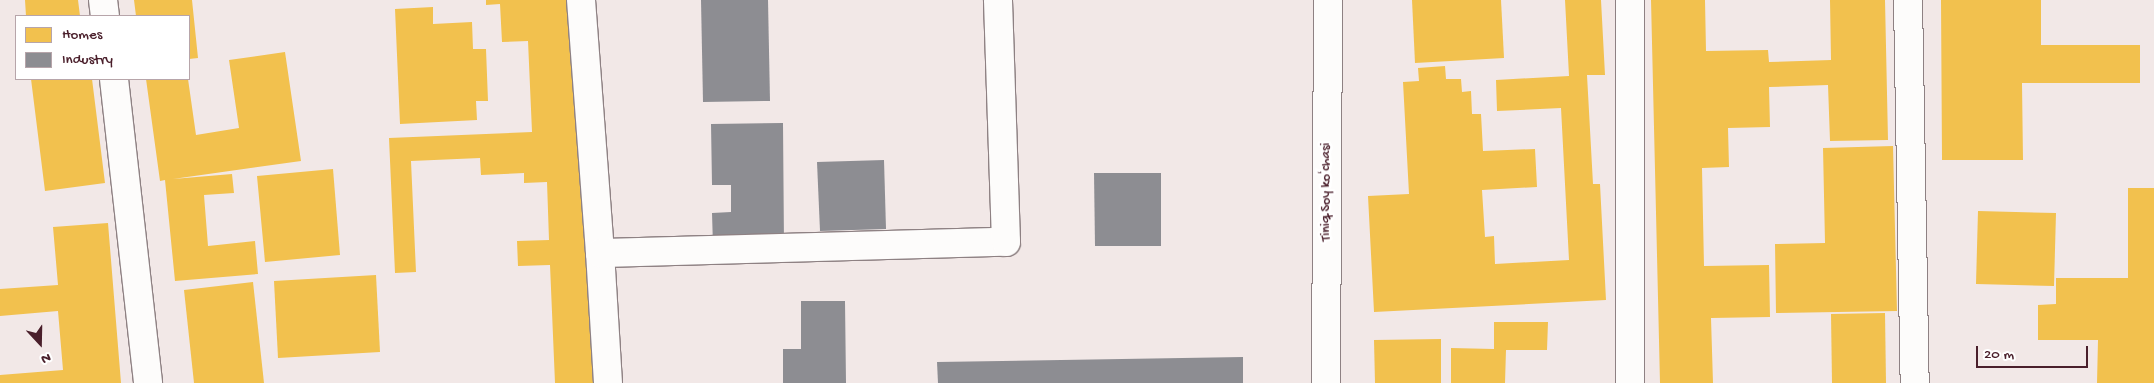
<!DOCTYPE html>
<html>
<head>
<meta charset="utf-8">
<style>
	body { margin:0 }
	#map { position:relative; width:2154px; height:383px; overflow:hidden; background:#f2e8e7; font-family:"Gochi Hand",sans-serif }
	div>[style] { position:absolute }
	.homes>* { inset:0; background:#f2c14e }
	.industry>* { inset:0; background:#8d8d92 }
	.roads { filter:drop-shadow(1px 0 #8e8183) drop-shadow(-1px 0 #8e8183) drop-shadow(0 1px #8e8183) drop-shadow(0 -1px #8e8183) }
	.street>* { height:28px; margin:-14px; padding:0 14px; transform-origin:14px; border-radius:14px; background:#fdfcfb }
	span { translate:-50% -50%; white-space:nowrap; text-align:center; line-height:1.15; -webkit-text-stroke:5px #fff; paint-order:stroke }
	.street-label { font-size:14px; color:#4a1f2b }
	.legend { position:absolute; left:15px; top:15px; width:175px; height:65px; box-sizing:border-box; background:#fff; border:1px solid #b7a5aa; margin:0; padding:6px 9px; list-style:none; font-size:15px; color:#4a1f2b }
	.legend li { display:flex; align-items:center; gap:10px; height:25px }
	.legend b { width:25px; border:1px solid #b7a5aa }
	.north { position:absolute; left:15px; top:318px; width:50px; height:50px; -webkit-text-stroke:4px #fff; paint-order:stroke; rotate:159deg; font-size:14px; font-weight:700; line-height:20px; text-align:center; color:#4a1f2b }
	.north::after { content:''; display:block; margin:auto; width:18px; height:22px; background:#4a1f2b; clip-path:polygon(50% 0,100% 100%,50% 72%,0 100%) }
	.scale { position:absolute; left:1976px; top:346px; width:112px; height:22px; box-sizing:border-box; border:2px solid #4a1f2b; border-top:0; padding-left:6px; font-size:15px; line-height:18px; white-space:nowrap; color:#4a1f2b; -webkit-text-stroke:4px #fff; paint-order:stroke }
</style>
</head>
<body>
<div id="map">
	<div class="homes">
		<div style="clip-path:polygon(25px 0,78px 0,80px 16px,26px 16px)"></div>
		<div style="clip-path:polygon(134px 0,192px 0,198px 58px,189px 59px,189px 16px,136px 16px)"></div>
		<div style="clip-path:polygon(486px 0,576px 0,598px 383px,555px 383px,550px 265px,518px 266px,517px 241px,549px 240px,547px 182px,524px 183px,524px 173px,481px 175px,480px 158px,411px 161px,416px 272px,395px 273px,389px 138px,532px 132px,528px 41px,502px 42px,500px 4px,486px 5px)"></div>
		<div style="clip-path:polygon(1412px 0,1501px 0,1504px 58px,1415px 63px)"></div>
		<div style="clip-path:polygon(1565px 0,1601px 0,1605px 75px,1587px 75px,1593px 184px,1600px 184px,1606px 300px,1374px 312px,1368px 196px,1409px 194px,1403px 82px,1419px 81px,1418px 68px,1445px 66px,1446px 79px,1461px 79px,1462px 92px,1471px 91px,1472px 114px,1481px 114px,1483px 151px,1535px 149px,1537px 187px,1482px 190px,1485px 237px,1494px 236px,1495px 264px,1569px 260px,1561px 108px,1497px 111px,1496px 80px,1569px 76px)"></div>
		<div style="clip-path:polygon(1651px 0,1705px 0,1706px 51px,1768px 50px,1769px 62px,1831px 60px,1830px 0,1885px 0,1888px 140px,1830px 141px,1828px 85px,1769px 87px,1770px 127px,1728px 128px,1729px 167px,1702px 168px,1704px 266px,1769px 265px,1770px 317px,1711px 318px,1713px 383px,1660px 383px)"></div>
		<div style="clip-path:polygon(1941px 0,2041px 0,2041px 45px,2140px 45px,2140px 83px,2022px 83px,2023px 160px,1942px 160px)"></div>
		<div style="clip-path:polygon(433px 7px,433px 24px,472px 22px,473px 49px,486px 49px,488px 101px,476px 101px,477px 120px,400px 124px,395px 9px)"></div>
		<div style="clip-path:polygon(285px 52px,301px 161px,173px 179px,232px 174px,234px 193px,204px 195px,208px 246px,255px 241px,258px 274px,175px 281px,165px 180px,160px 181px,146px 79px,188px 79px,196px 135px,239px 128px,229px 60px)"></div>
		<div style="clip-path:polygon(31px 79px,92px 79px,105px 183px,45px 191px)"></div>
		<div style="clip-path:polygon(1893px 146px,1897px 311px,1776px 313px,1775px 244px,1825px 243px,1823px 148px)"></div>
		<div style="clip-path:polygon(333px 169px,340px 255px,265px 262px,257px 176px)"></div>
		<div style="clip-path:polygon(2128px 188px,2154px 188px,2154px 383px,2097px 383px,2098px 340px,2038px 340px,2038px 305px,2056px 304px,2056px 278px,2128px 278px)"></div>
		<div style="clip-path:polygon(1978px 211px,2056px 213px,2054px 286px,1976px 284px)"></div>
		<div style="clip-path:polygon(108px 223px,121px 383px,0 383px,0 375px,63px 370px,58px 311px,0 316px,0 289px,58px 285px,53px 227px)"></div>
		<div style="clip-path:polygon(376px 275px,380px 352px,278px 358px,274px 281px)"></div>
		<div style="clip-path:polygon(253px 282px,264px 383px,194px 383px,184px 290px)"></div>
		<div style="clip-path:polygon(1885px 313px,1886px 383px,1832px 383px,1831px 314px)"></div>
		<div style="clip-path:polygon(1494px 322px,1548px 322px,1547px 350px,1506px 350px,1505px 383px,1451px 383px,1451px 348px,1494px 349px)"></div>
		<div style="clip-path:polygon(1441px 339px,1441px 383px,1375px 383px,1374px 340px)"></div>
	</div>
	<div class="industry">
		<div style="clip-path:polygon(701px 0,768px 0,770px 101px,703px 102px)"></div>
		<div style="clip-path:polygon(783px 123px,784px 245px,713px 246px,712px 213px,731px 212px,731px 185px,712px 185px,711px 124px)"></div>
		<div style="clip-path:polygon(884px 160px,886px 229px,820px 231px,817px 162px)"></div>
		<div style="clip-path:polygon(1094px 173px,1161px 173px,1161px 246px,1095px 246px)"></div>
		<div style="clip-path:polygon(801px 301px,845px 301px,846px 383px,783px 383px,783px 349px,801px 349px)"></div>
		<div style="clip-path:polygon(1243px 357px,1243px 383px,938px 383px,937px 362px)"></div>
	</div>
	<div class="roads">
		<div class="street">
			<div style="left:103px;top:0;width:16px;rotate:83deg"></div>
			<div style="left:581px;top:0;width:254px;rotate:85.7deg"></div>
			<div style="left:1908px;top:0;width:383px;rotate:89deg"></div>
			<div style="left:114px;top:79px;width:306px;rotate:83.6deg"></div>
			<div style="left:608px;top:383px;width:130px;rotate:-93.5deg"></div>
			<div style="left:600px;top:253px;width:406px;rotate:-1.6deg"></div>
			<div style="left:1006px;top:242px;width:242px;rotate:-91.9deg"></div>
			<div style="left:1326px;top:383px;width:383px;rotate:-89.7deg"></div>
			<div style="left:1630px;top:383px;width:383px;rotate:-90deg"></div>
		</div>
	</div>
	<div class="street-label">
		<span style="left:1327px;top:192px;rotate:-90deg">Tiniq Soy koʻchasi</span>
	</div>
	<ul class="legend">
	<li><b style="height:14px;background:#f2c14e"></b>Homes</li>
	<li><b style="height:14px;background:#8d8d92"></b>Industry</li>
	</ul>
	<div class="north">N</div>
	<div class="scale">20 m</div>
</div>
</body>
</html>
